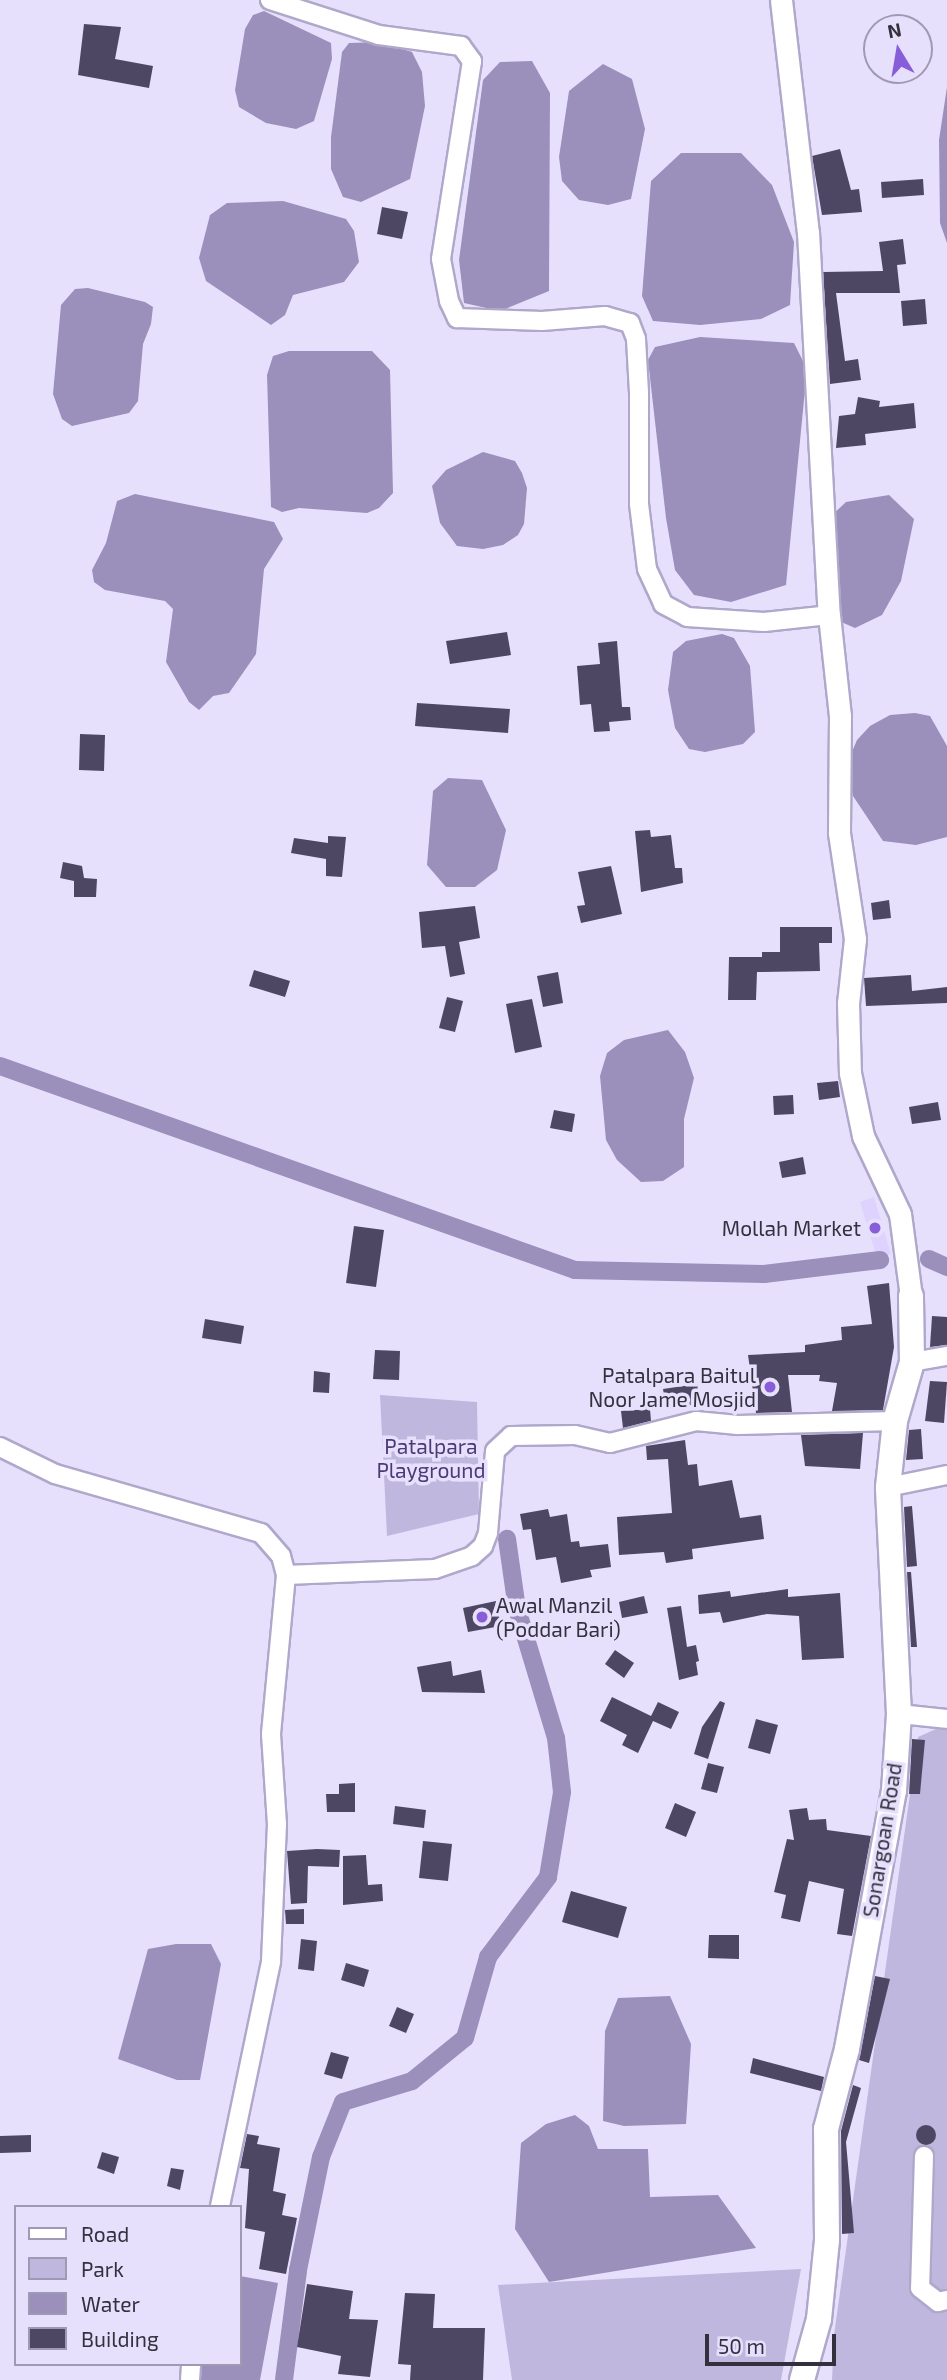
<!DOCTYPE html>
<html>
<head>
<meta charset="utf-8">
<style>
	body { margin:0 }
	#map { position:relative; width:947px; height:2380px; overflow:hidden; background:#e7e0fd; font-family:"Exo 2",sans-serif }
	div>[style] { position:absolute }
	.built>* { inset:0; background:#ddd3fe }
	.green>* { inset:0; background:#c0b7de }
	.water>* { inset:0; background:#9b8fbc }
	.canal>* { height:18px; margin:-9px; padding:0 9px; transform-origin:9px; border-radius:9px; background:#9b8fbc }
	.building>* { inset:0; background:#4e4764 }
	.round { border-radius:50% }
	.roads { filter:drop-shadow(2px 0 #b0a8ca) drop-shadow(-2px 0 #b0a8ca) drop-shadow(0 2px #b0a8ca) drop-shadow(0 -2px #b0a8ca) }
	.minor>* { height:18px; margin:-9px; padding:0 9px; transform-origin:9px; border-radius:9px; background:#fff }
	.tertiary>* { height:21px; margin:-10.5px; padding:0 10.5px; transform-origin:10.5px; border-radius:10.5px; background:#fff }
	.secondary>* { height:24px; margin:-12px; padding:0 12px; transform-origin:12px; border-radius:12px; background:#fff }
	.dots>* { width:19px; height:19px; translate:-50% -50%; box-sizing:border-box; border:4px solid #e7e0fd; border-radius:50% }
	span { translate:-50% -50%; white-space:nowrap; text-align:center; line-height:1.15; -webkit-text-stroke:7px #e7e0fd; paint-order:stroke }
	.poi-label { font-size:21px; color:#34303e }
	.right { translate:-100% -50%; text-align:right }
	.left { translate:0 -50%; text-align:left }
	.park-label { font-size:21px; color:#4c3a75 }
	.street-label { font-size:21px; color:#34303e }
	.legend { position:absolute; left:14px; top:2205px; width:228px; height:161px; box-sizing:border-box; background:#e7e0fd; border:2px solid #9f9ab1; margin:0; padding:9px 12px; list-style:none; font-size:21px; color:#34303e }
	.legend li { display:flex; align-items:center; gap:14px; height:35px }
	.legend b { width:35px; border:2px solid #9f9ab1 }
	.north { position:absolute; left:863px; top:14px; width:70px; height:70px; box-sizing:border-box; background:#e7e0fd; border:2px solid #9f9ab1; border-radius:50%; rotate:349deg; font-size:19px; font-weight:700; line-height:28px; text-align:center; color:#34303e }
	.north::after { content:''; display:block; margin:auto; width:24px; height:32px; background:#885ed8; clip-path:polygon(50% 0,100% 100%,50% 72%,0 100%) }
	.scale { position:absolute; left:705px; top:2334px; width:131px; height:32px; box-sizing:border-box; border:4px solid #34303e; border-top:0; padding-left:9px; font-size:21px; line-height:24px; white-space:nowrap; color:#34303e; -webkit-text-stroke:5px #e7e0fd; paint-order:stroke }
</style>
</head>
<body>
<div id="map">
	<div class="built">
		<div style="clip-path:polygon(874px 1197px,891px 1254px,877px 1258px,860px 1202px)"></div>
	</div>
	<div class="green">
		<div style="clip-path:polygon(380px 1395px,477px 1402px,479px 1514px,387px 1536px)"></div>
		<div style="clip-path:polygon(947px 1724px,947px 2380px,832px 2380px,834px 2335px,918px 1737px)"></div>
		<div style="clip-path:polygon(801px 2269px,781px 2380px,512px 2380px,498px 2285px)"></div>
	</div>
	<div class="water">
		<div style="clip-path:polygon(264px 11px,331px 43px,332px 59px,314px 121px,296px 129px,266px 123px,239px 107px,235px 90px,245px 29px,253px 15px)"></div>
		<div style="clip-path:polygon(380px 42px,412px 52px,422px 72px,425px 106px,410px 179px,361px 202px,343px 197px,331px 169px,331px 137px,342px 52px,349px 43px)"></div>
		<div style="clip-path:polygon(532px 61px,550px 93px,549px 291px,500px 311px,464px 303px,459px 260px,483px 80px,500px 62px)"></div>
		<div style="clip-path:polygon(603px 64px,632px 79px,645px 129px,631px 199px,608px 205px,579px 200px,562px 181px,559px 157px,569px 91px)"></div>
		<div style="clip-path:polygon(947px 87px,947px 243px,940px 223px,939px 140px)"></div>
		<div style="clip-path:polygon(681px 153px,741px 153px,772px 185px,794px 242px,790px 305px,761px 319px,700px 325px,653px 321px,642px 296px,651px 181px)"></div>
		<div style="clip-path:polygon(283px 201px,346px 219px,354px 231px,359px 262px,344px 282px,293px 295px,285px 315px,271px 325px,206px 281px,199px 258px,210px 215px,227px 203px)"></div>
		<div style="clip-path:polygon(88px 288px,145px 302px,153px 307px,151px 324px,143px 344px,138px 401px,129px 413px,72px 426px,62px 419px,53px 394px,61px 305px,75px 289px)"></div>
		<div style="clip-path:polygon(700px 337px,794px 343px,807px 369px,786px 585px,731px 602px,694px 595px,675px 570px,666px 518px,648px 360px,655px 347px)"></div>
		<div style="clip-path:polygon(289px 351px,372px 351px,390px 370px,393px 493px,379px 508px,367px 513px,299px 508px,282px 512px,271px 507px,267px 375px,273px 356px)"></div>
		<div style="clip-path:polygon(483px 452px,515px 461px,522px 473px,527px 488px,524px 524px,518px 535px,503px 545px,483px 549px,457px 546px,440px 523px,432px 486px,446px 470px)"></div>
		<div style="clip-path:polygon(135px 494px,274px 522px,283px 539px,264px 569px,256px 654px,229px 693px,213px 696px,199px 710px,189px 702px,166px 662px,173px 609px,165px 601px,105px 590px,94px 582px,92px 570px,106px 543px,117px 501px)"></div>
		<div style="clip-path:polygon(889px 495px,914px 519px,901px 581px,882px 615px,855px 628px,832px 618px,828px 519px,846px 502px)"></div>
		<div style="clip-path:polygon(722px 634px,734px 638px,750px 666px,755px 732px,743px 744px,705px 752px,689px 749px,675px 728px,668px 690px,673px 652px,686px 641px)"></div>
		<div style="clip-path:polygon(915px 713px,930px 716px,947px 746px,947px 837px,916px 845px,883px 841px,853px 796px,846px 766px,857px 740px,870px 726px,890px 715px)"></div>
		<div style="clip-path:polygon(448px 778px,482px 780px,506px 830px,497px 870px,475px 887px,446px 887px,427px 865px,433px 791px)"></div>
		<div style="clip-path:polygon(668px 1030px,685px 1052px,694px 1078px,684px 1119px,684px 1167px,663px 1181px,641px 1182px,617px 1160px,606px 1140px,600px 1076px,607px 1053px,624px 1040px)"></div>
		<div style="clip-path:polygon(176px 1944px,211px 1944px,221px 1964px,200px 2080px,177px 2080px,118px 2059px,148px 1949px)"></div>
		<div style="clip-path:polygon(670px 1996px,691px 2044px,686px 2124px,624px 2126px,603px 2121px,605px 2031px,618px 1998px)"></div>
		<div style="clip-path:polygon(575px 2115px,589px 2126px,598px 2149px,648px 2149px,650px 2197px,718px 2195px,756px 2248px,549px 2282px,515px 2229px,521px 2143px,546px 2124px)"></div>
		<div style="clip-path:polygon(240px 2276px,278px 2283px,260px 2380px,198px 2380px,199px 2364px,240px 2364px)"></div>
	</div>
	<div class="canal">
		<div style="left:0;top:1066px;width:610px;rotate:19.53deg"></div>
		<div style="left:575px;top:1270px;width:189px;rotate:1.2deg"></div>
		<div style="left:764px;top:1274px;width:117px;rotate:-6.9deg"></div>
		<div style="left:929px;top:1259px;width:20px;rotate:24deg"></div>
		<div style="left:284px;top:2380px;width:111px;rotate:-82.7deg"></div>
		<div style="left:298px;top:2270px;width:115px;rotate:-78.5deg"></div>
		<div style="left:321px;top:2157px;width:59px;rotate:-68.2deg"></div>
		<div style="left:343px;top:2102px;width:72px;rotate:-16.9deg"></div>
		<div style="left:412px;top:2081px;width:68px;rotate:-39.1deg"></div>
		<div style="left:465px;top:2038px;width:84px;rotate:-74.1deg"></div>
		<div style="left:488px;top:1957px;width:100px;rotate:-53.1deg"></div>
		<div style="left:548px;top:1877px;width:86px;rotate:-80.6deg"></div>
		<div style="left:562px;top:1792px;width:54px;rotate:-96.3deg"></div>
		<div style="left:556px;top:1738px;width:135px;rotate:-106.8deg"></div>
		<div style="left:517px;top:1609px;width:71px;rotate:-98.1deg"></div>
	</div>
	<div class="building">
		<div style="clip-path:polygon(84px 24px,121px 27px,115px 59px,153px 66px,149px 88px,78px 75px)"></div>
		<div style="clip-path:polygon(840px 149px,851px 190px,859px 189px,862px 212px,822px 215px,812px 156px)"></div>
		<div style="clip-path:polygon(923px 179px,924px 195px,882px 198px,881px 182px)"></div>
		<div style="clip-path:polygon(382px 207px,408px 212px,402px 239px,377px 234px)"></div>
		<div style="clip-path:polygon(903px 239px,906px 264px,897px 265px,900px 293px,836px 293px,845px 361px,858px 359px,861px 380px,830px 384px,823px 272px,883px 271px,879px 242px)"></div>
		<div style="clip-path:polygon(925px 299px,927px 324px,903px 326px,901px 301px)"></div>
		<div style="clip-path:polygon(858px 397px,880px 401px,879px 407px,914px 403px,916px 428px,865px 434px,866px 445px,836px 448px,839px 416px,855px 414px)"></div>
		<div style="clip-path:polygon(507px 632px,511px 655px,450px 664px,446px 641px)"></div>
		<div style="clip-path:polygon(617px 641px,622px 707px,630px 707px,631px 720px,609px 722px,610px 731px,594px 732px,591px 704px,580px 705px,577px 666px,600px 664px,598px 643px)"></div>
		<div style="clip-path:polygon(417px 703px,510px 709px,508px 733px,415px 726px)"></div>
		<div style="clip-path:polygon(80px 734px,105px 735px,104px 771px,79px 770px)"></div>
		<div style="clip-path:polygon(650px 830px,651px 837px,671px 835px,675px 868px,682px 868px,683px 883px,641px 892px,635px 831px)"></div>
		<div style="clip-path:polygon(328px 836px,346px 837px,342px 877px,326px 876px,326px 859px,291px 853px,294px 838px,328px 843px)"></div>
		<div style="clip-path:polygon(63px 862px,82px 866px,84px 878px,97px 879px,96px 897px,74px 897px,74px 881px,60px 878px)"></div>
		<div style="clip-path:polygon(611px 866px,622px 914px,581px 923px,577px 906px,585px 905px,578px 872px)"></div>
		<div style="clip-path:polygon(889px 900px,891px 918px,873px 920px,871px 903px)"></div>
		<div style="clip-path:polygon(475px 906px,480px 938px,459px 942px,465px 974px,450px 977px,445px 946px,422px 948px,419px 912px)"></div>
		<div style="clip-path:polygon(780px 927px,832px 927px,832px 943px,819px 943px,820px 971px,757px 972px,756px 1000px,728px 1000px,729px 957px,762px 957px,762px 952px,780px 952px)"></div>
		<div style="clip-path:polygon(254px 970px,290px 981px,285px 997px,249px 986px)"></div>
		<div style="clip-path:polygon(558px 972px,563px 1003px,543px 1007px,537px 976px)"></div>
		<div style="clip-path:polygon(911px 975px,912px 991px,947px 987px,947px 1003px,866px 1006px,864px 978px)"></div>
		<div style="clip-path:polygon(447px 997px,463px 1001px,455px 1032px,439px 1028px)"></div>
		<div style="clip-path:polygon(532px 999px,542px 1047px,515px 1053px,506px 1004px)"></div>
		<div style="clip-path:polygon(838px 1081px,840px 1097px,819px 1100px,817px 1083px)"></div>
		<div style="clip-path:polygon(793px 1095px,794px 1114px,774px 1115px,773px 1096px)"></div>
		<div style="clip-path:polygon(938px 1102px,941px 1120px,912px 1124px,909px 1107px)"></div>
		<div style="clip-path:polygon(554px 1110px,575px 1114px,572px 1132px,550px 1128px)"></div>
		<div style="clip-path:polygon(803px 1157px,806px 1174px,782px 1178px,779px 1162px)"></div>
		<div style="clip-path:polygon(354px 1226px,384px 1230px,376px 1287px,346px 1283px)"></div>
		<div style="clip-path:polygon(889px 1283px,894px 1347px,883px 1410px,832px 1411px,837px 1383px,819px 1381px,820px 1375px,788px 1375px,792px 1412px,756px 1413px,748px 1355px,805px 1352px,805px 1345px,842px 1340px,841px 1327px,872px 1324px,867px 1286px)"></div>
		<div style="clip-path:polygon(932px 1316px,947px 1317px,947px 1345px,930px 1347px)"></div>
		<div style="clip-path:polygon(205px 1319px,244px 1326px,241px 1344px,202px 1338px)"></div>
		<div style="clip-path:polygon(375px 1350px,400px 1351px,399px 1380px,373px 1379px)"></div>
		<div style="clip-path:polygon(314px 1371px,330px 1373px,329px 1393px,313px 1392px)"></div>
		<div style="clip-path:polygon(930px 1381px,947px 1382px,944px 1423px,925px 1421px)"></div>
		<div style="clip-path:polygon(697px 1384px,700px 1404px,666px 1408px,663px 1389px)"></div>
		<div style="clip-path:polygon(650px 1409px,651px 1421px,623px 1428px,621px 1411px)"></div>
		<div style="clip-path:polygon(921px 1429px,923px 1459px,906px 1460px,909px 1430px)"></div>
		<div style="clip-path:polygon(863px 1433px,860px 1469px,805px 1466px,801px 1435px)"></div>
		<div style="clip-path:polygon(685px 1440px,688px 1465px,697px 1464px,699px 1486px,732px 1480px,740px 1518px,761px 1515px,764px 1539px,692px 1549px,693px 1559px,666px 1563px,664px 1552px,619px 1555px,617px 1517px,672px 1513px,668px 1459px,647px 1460px,646px 1446px)"></div>
		<div style="clip-path:polygon(912px 1506px,917px 1566px,907px 1567px,904px 1507px)"></div>
		<div style="clip-path:polygon(548px 1509px,550px 1517px,567px 1514px,571px 1542px,579px 1541px,580px 1547px,608px 1544px,611px 1567px,590px 1570px,592px 1577px,561px 1583px,556px 1557px,536px 1560px,531px 1529px,523px 1530px,520px 1514px)"></div>
		<div style="clip-path:polygon(907px 1572px,911px 1572px,917px 1647px,911px 1647px)"></div>
		<div style="clip-path:polygon(788px 1589px,788px 1597px,840px 1593px,844px 1658px,802px 1660px,799px 1616px,767px 1614px,723px 1623px,720px 1612px,699px 1614px,698px 1595px,730px 1591px,731px 1597px)"></div>
		<div style="clip-path:polygon(644px 1596px,648px 1613px,622px 1618px,619px 1602px)"></div>
		<div style="clip-path:polygon(496px 1601px,501px 1626px,468px 1632px,463px 1608px)"></div>
		<div style="clip-path:polygon(681px 1606px,687px 1647px,696px 1645px,699px 1661px,696px 1662px,698px 1675px,679px 1680px,667px 1608px)"></div>
		<div style="clip-path:polygon(615px 1650px,634px 1663px,624px 1678px,605px 1664px)"></div>
		<div style="clip-path:polygon(451px 1661px,453px 1676px,481px 1670px,485px 1693px,422px 1692px,417px 1667px)"></div>
		<div style="clip-path:polygon(612px 1697px,651px 1716px,658px 1702px,679px 1712px,671px 1729px,653px 1721px,638px 1753px,622px 1745px,627px 1735px,600px 1721px)"></div>
		<div style="clip-path:polygon(720px 1701px,725px 1703px,708px 1759px,694px 1754px,702px 1727px)"></div>
		<div style="clip-path:polygon(756px 1719px,778px 1725px,770px 1754px,748px 1748px)"></div>
		<div style="clip-path:polygon(912px 1739px,925px 1740px,920px 1794px,909px 1794px)"></div>
		<div style="clip-path:polygon(708px 1763px,724px 1767px,717px 1793px,701px 1789px)"></div>
		<div style="clip-path:polygon(355px 1783px,355px 1812px,327px 1812px,326px 1794px,339px 1794px,339px 1784px)"></div>
		<div style="clip-path:polygon(675px 1803px,696px 1812px,686px 1837px,665px 1828px)"></div>
		<div style="clip-path:polygon(395px 1806px,426px 1810px,424px 1828px,393px 1824px)"></div>
		<div style="clip-path:polygon(807px 1808px,809px 1820px,826px 1819px,827px 1830px,871px 1836px,852px 1936px,837px 1934px,844px 1889px,809px 1881px,800px 1922px,781px 1918px,786px 1895px,774px 1892px,787px 1839px,794px 1840px,789px 1810px)"></div>
		<div style="clip-path:polygon(423px 1841px,452px 1844px,448px 1881px,419px 1878px)"></div>
		<div style="clip-path:polygon(317px 1849px,340px 1850px,339px 1867px,308px 1866px,307px 1903px,291px 1904px,287px 1851px)"></div>
		<div style="clip-path:polygon(366px 1855px,368px 1885px,382px 1884px,383px 1901px,343px 1905px,343px 1856px)"></div>
		<div style="clip-path:polygon(571px 1891px,627px 1907px,618px 1938px,562px 1922px)"></div>
		<div style="clip-path:polygon(304px 1909px,304px 1924px,286px 1924px,285px 1910px)"></div>
		<div style="clip-path:polygon(709px 1935px,739px 1935px,739px 1959px,708px 1958px)"></div>
		<div style="clip-path:polygon(301px 1939px,317px 1941px,314px 1971px,298px 1969px)"></div>
		<div style="clip-path:polygon(346px 1963px,369px 1970px,364px 1987px,341px 1980px)"></div>
		<div style="clip-path:polygon(875px 1976px,890px 1979px,869px 2063px,859px 2060px)"></div>
		<div style="clip-path:polygon(397px 2007px,414px 2014px,406px 2033px,389px 2026px)"></div>
		<div style="clip-path:polygon(331px 2052px,349px 2057px,342px 2079px,324px 2074px)"></div>
		<div style="clip-path:polygon(753px 2058px,824px 2077px,821px 2091px,750px 2073px)"></div>
		<div style="clip-path:polygon(853px 2085px,861px 2088px,846px 2142px,854px 2233px,842px 2234px,841px 2131px)"></div>
		<div class="round" style="left:916px;top:2125px;width:20px;height:20px"></div>
		<div style="clip-path:polygon(247px 2134px,259px 2136px,257px 2144px,280px 2148px,273px 2191px,286px 2194px,282px 2215px,297px 2218px,286px 2274px,259px 2269px,265px 2232px,245px 2228px,249px 2169px,240px 2168px)"></div>
		<div style="clip-path:polygon(31px 2135px,31px 2152px,0 2153px,0 2136px)"></div>
		<div style="clip-path:polygon(102px 2152px,119px 2157px,114px 2174px,97px 2168px)"></div>
		<div style="clip-path:polygon(171px 2168px,184px 2170px,180px 2190px,167px 2186px)"></div>
		<div style="clip-path:polygon(307px 2284px,353px 2291px,349px 2319px,378px 2320px,370px 2377px,338px 2374px,341px 2356px,297px 2347px)"></div>
		<div style="clip-path:polygon(405px 2293px,435px 2294px,433px 2328px,485px 2328px,483px 2380px,410px 2380px,411px 2365px,398px 2364px)"></div>
	</div>
	<div class="roads">
		<div class="minor">
			<div style="left:270px;top:0;width:114px;rotate:17.8deg"></div>
			<div style="left:379px;top:35px;width:83px;rotate:7.6deg"></div>
			<div style="left:461px;top:46px;width:19px;rotate:54deg"></div>
			<div style="left:472px;top:61px;width:200px;rotate:98.9deg"></div>
			<div style="left:441px;top:259px;width:43px;rotate:79.2deg"></div>
			<div style="left:449px;top:301px;width:19px;rotate:65deg"></div>
			<div style="left:457px;top:318px;width:85px;rotate:2deg"></div>
			<div style="left:542px;top:321px;width:63px;rotate:-4.5deg"></div>
			<div style="left:605px;top:316px;width:26px;rotate:16deg"></div>
			<div style="left:630px;top:323px;width:17px;rotate:69deg"></div>
			<div style="left:636px;top:339px;width:53px;rotate:86.8deg"></div>
			<div style="left:639px;top:392px;width:112px;rotate:90deg"></div>
			<div style="left:639px;top:504px;width:65px;rotate:83deg"></div>
			<div style="left:647px;top:569px;width:38px;rotate:65deg"></div>
			<div style="left:663px;top:604px;width:27px;rotate:28deg"></div>
			<div style="left:687px;top:617px;width:77px;rotate:3.7deg"></div>
			<div style="left:764px;top:622px;width:65px;rotate:-6.1deg"></div>
			<div style="left:912px;top:1362px;width:36px;rotate:-10deg"></div>
			<div style="left:0;top:1447px;width:61px;rotate:26.1deg"></div>
			<div style="left:55px;top:1474px;width:214px;rotate:16deg"></div>
			<div style="left:261px;top:1533px;width:30px;rotate:49deg"></div>
			<div style="left:281px;top:1556px;width:20px;rotate:75deg"></div>
			<div style="left:286px;top:1575px;width:160px;rotate:95.4deg"></div>
			<div style="left:271px;top:1734px;width:90px;rotate:86.2deg"></div>
			<div style="left:277px;top:1824px;width:138px;rotate:92.5deg"></div>
			<div style="left:271px;top:1962px;width:250px;rotate:101.8deg"></div>
			<div style="left:888px;top:1487px;width:60px;rotate:-11.5deg"></div>
			<div style="left:286px;top:1575px;width:149px;rotate:-2.3deg"></div>
			<div style="left:435px;top:1569px;width:39px;rotate:-19deg"></div>
			<div style="left:472px;top:1556px;width:15px;rotate:-42deg"></div>
			<div style="left:483px;top:1546px;width:14px;rotate:-69deg"></div>
			<div style="left:488px;top:1533px;width:82px;rotate:-85.1deg"></div>
			<div style="left:495px;top:1451px;width:22px;rotate:-43deg"></div>
			<div style="left:511px;top:1436px;width:64px;rotate:-0.9deg"></div>
			<div style="left:575px;top:1435px;width:36px;rotate:13deg"></div>
			<div style="left:610px;top:1443px;width:89px;rotate:-14.3deg"></div>
			<div style="left:696px;top:1421px;width:42px;rotate:5.4deg"></div>
			<div style="left:738px;top:1425px;width:157px;rotate:-1.5deg"></div>
			<div style="left:899px;top:1714px;width:48px;rotate:5.9deg"></div>
			<div style="left:924px;top:2156px;width:132px;rotate:91.7deg"></div>
			<div style="left:920px;top:2288px;width:23px;rotate:38deg"></div>
			<div style="left:938px;top:2302px;width:9px;rotate:-13deg"></div>
			<div style="left:190px;top:2380px;width:16px;rotate:-86deg"></div>
		</div>
		<div class="tertiary">
			<div style="left:781px;top:0;width:234px;rotate:83.4deg"></div>
			<div style="left:808px;top:232px;width:384px;rotate:86.9deg"></div>
			<div style="left:829px;top:615px;width:102px;rotate:83.8deg"></div>
			<div style="left:840px;top:716px;width:117px;rotate:90.5deg"></div>
			<div style="left:839px;top:833px;width:107px;rotate:81.4deg"></div>
			<div style="left:855px;top:939px;width:64px;rotate:96.2deg"></div>
			<div style="left:848px;top:1003px;width:70px;rotate:88.4deg"></div>
			<div style="left:850px;top:1073px;width:64px;rotate:78.3deg"></div>
			<div style="left:863px;top:1136px;width:86px;rotate:64.6deg"></div>
			<div style="left:900px;top:1214px;width:83px;rotate:82.4deg"></div>
		</div>
		<div class="secondary">
			<div style="left:802px;top:2380px;width:63px;rotate:-74.4deg"></div>
			<div style="left:819px;top:2319px;width:79px;rotate:-84.2deg"></div>
			<div style="left:827px;top:2240px;width:111px;rotate:-90.5deg"></div>
			<div style="left:826px;top:2129px;width:83px;rotate:-75.3deg"></div>
			<div style="left:847px;top:2049px;width:262px;rotate:-79.7deg"></div>
			<div style="left:894px;top:1791px;width:77px;rotate:-86.3deg"></div>
			<div style="left:899px;top:1714px;width:227px;rotate:-92.8deg"></div>
			<div style="left:888px;top:1487px;width:66px;rotate:-83.9deg"></div>
			<div style="left:895px;top:1421px;width:61px;rotate:-73.9deg"></div>
			<div style="left:912px;top:1362px;width:66px;rotate:-90.9deg"></div>
		</div>
	</div>
	<div class="dots">
		<div style="left:875px;top:1228px;background:#885ed8"></div>
		<div style="left:770px;top:1387px;background:#885ed8"></div>
		<div style="left:482px;top:1617px;background:#885ed8"></div>
	</div>
	<div class="poi-label">
		<span class="right" style="left:861px;top:1228px">Mollah Market</span>
		<span class="right" style="left:756px;top:1387px">Patalpara Baitul<br>Noor Jame Mosjid</span>
		<span class="left" style="left:496px;top:1617px">Awal Manzil<br>(Poddar Bari)</span>
	</div>
	<div class="park-label">
		<span style="left:431px;top:1458px">Patalpara<br>Playground</span>
	</div>
	<div class="street-label">
		<span style="left:882px;top:1840px;rotate:-81deg">Sonargoan Road</span>
	</div>
	<ul class="legend">
	<li><b style="height:9px;background:#fff"></b>Road</li>
	<li><b style="height:19px;background:#c0b7de"></b>Park</li>
	<li><b style="height:19px;background:#9b8fbc"></b>Water</li>
	<li><b style="height:19px;background:#4e4764"></b>Building</li>
	</ul>
	<div class="north">N</div>
	<div class="scale">50 m</div>
</div>
</body>
</html>
